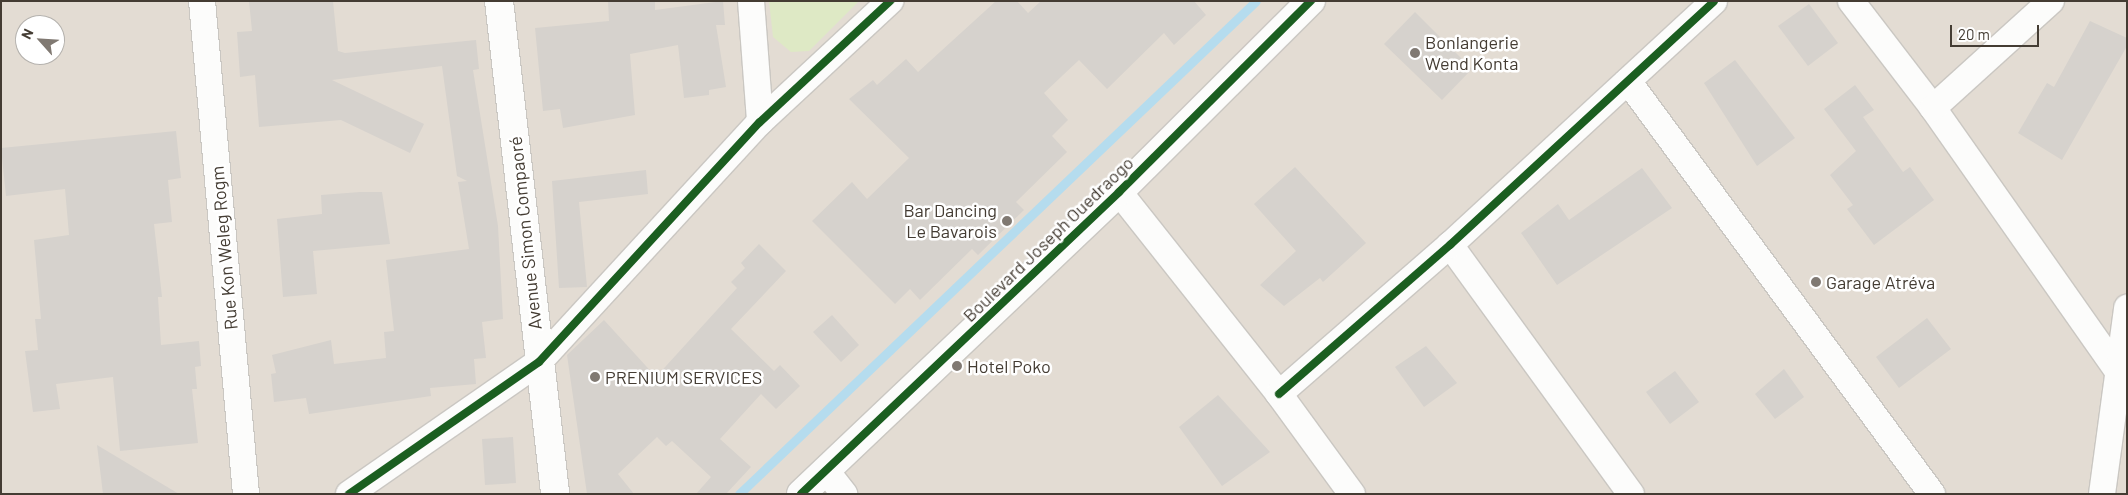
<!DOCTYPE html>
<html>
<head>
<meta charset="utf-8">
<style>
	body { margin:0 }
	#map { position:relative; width:2128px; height:495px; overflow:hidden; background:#eeebe6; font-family:Barlow,sans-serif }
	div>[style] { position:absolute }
	.residential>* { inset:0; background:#e3dcd3 }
	.green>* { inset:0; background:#dee9c5 }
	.stream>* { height:9px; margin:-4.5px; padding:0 4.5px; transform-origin:4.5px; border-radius:4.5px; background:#b5dcee }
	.building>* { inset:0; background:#d6d2cd }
	.roads { filter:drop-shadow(1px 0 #cac7c2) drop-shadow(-1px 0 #cac7c2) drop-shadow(0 1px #cac7c2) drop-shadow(0 -1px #cac7c2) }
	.minor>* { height:26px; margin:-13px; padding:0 13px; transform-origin:13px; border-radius:13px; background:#fcfcfb }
	.tertiary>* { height:28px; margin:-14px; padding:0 14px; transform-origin:14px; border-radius:14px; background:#fcfcfb }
	.cycleway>* { height:8px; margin:-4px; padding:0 4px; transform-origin:4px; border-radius:4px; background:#1b5e20 }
	.dots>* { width:14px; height:14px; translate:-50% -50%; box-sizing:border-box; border:2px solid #fff; border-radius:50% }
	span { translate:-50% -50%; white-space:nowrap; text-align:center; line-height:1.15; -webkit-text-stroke:5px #fff; paint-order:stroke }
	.poi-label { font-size:18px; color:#443c33 }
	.left { translate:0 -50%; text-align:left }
	.right { translate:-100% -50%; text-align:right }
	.street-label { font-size:18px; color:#443c33 }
	.frame { position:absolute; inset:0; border:2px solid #443c33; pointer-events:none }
	.north { position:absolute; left:15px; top:15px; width:50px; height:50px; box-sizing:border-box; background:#fff; border:1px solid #b4b1ad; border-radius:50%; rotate:296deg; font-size:14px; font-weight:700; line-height:20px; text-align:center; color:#443c33 }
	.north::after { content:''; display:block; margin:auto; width:18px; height:22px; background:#807972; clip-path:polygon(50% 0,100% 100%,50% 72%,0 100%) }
	.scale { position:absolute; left:1950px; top:25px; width:89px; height:22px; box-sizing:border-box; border:2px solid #443c33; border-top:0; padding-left:6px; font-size:15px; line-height:18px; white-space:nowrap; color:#443c33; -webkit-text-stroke:4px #fff; paint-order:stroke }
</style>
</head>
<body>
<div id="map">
	<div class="residential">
		<div style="clip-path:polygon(evenodd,1px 1px,2127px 1px,2127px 494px,1px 494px,1px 1px,25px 25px,55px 25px,55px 55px,25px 55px,25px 25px)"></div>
	</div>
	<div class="green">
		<div style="clip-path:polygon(769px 1px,859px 1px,809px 51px,791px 52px,773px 37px)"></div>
	</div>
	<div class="stream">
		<div style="left:739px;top:494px;width:714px;rotate:-43.64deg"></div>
	</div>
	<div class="building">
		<div style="clip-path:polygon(249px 1px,333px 1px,338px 51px,345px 53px,476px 40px,479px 69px,473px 70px,498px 226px,503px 319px,482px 322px,486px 358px,474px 359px,476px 384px,430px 388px,431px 396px,309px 414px,306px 398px,274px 402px,271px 374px,276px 373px,272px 355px,331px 340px,334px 364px,386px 358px,384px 332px,394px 331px,386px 260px,469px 249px,458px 182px,467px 181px,457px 176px,442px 66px,332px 80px,424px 124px,410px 153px,341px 120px,259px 127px,255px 75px,240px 77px,237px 32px,252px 31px)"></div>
		<div style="clip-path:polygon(608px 1px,655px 1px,655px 10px,723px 1px,725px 25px,716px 25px,726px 87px,709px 90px,709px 95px,684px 98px,678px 45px,630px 54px,635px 115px,563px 128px,560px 109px,543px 111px,535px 28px,609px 21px)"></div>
		<div style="clip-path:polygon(996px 1px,1017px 1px,1028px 13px,1041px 1px,1194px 1px,1206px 15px,1174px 45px,1164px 33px,1107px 89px,1079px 60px,1044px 93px,1068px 120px,1052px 136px,1067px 152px,1016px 202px,1024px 210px,978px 255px,972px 249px,920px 300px,910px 289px,895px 304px,812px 221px,852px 182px,867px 199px,909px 158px,849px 99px,873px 80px,877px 85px,906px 59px,918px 72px)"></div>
		<div style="clip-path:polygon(1809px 4px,1838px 43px,1808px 66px,1778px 26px)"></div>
		<div style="clip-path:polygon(1415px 12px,1472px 69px,1442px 100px,1384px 44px)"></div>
		<div style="clip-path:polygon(2090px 21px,2127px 38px,2127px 46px,2062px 160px,2018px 133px,2047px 83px,2054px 87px)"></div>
		<div style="clip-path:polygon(1735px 60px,1795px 138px,1757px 166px,1704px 83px)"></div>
		<div style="clip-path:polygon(1855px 85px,1874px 110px,1863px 117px,1903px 172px,1910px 167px,1934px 200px,1874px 245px,1847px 209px,1853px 205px,1830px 175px,1856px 151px,1824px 109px)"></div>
		<div style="clip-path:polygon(176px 131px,181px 178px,168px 180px,172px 222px,154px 224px,162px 297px,158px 297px,161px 345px,199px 341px,201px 366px,195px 367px,197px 389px,192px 389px,198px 443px,120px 451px,113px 377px,56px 384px,60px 409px,33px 412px,25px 351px,38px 350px,35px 319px,41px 319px,34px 240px,69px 235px,65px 189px,6px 196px,1px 148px)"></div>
		<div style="clip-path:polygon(1295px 167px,1366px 243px,1323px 282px,1320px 278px,1284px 306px,1260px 285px,1296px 251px,1254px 204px)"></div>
		<div style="clip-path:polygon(1642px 168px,1672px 208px,1557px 285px,1521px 233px,1558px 204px,1569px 220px)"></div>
		<div style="clip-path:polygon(646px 170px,648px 194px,579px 202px,587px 287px,559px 288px,552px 181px)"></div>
		<div style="clip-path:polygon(360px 192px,382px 192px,390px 244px,313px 251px,317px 294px,283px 297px,277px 219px,322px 214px,321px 195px)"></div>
		<div style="clip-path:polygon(759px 244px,786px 271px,731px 329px,774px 371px,780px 365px,800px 386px,776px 409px,761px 394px,720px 439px,751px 467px,726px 494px,696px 494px,711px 477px,672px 441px,666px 446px,657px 437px,618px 474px,634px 494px,587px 494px,567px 355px,604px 320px,656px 377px,737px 288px,731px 282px,745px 268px,741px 263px)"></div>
		<div style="clip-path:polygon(832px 315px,859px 345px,841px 362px,813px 332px)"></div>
		<div style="clip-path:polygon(1927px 318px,1951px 349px,1899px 388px,1876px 357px)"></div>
		<div style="clip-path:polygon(1426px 346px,1457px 383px,1424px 407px,1395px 367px)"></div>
		<div style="clip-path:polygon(1784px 369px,1804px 397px,1775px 419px,1755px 394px)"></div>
		<div style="clip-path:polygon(1675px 371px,1699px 402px,1670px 424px,1646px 392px)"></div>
		<div style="clip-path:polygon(1218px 395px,1270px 452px,1222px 486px,1179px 427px)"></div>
		<div style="clip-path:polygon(513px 437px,516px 483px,485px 485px,482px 439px)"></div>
		<div style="clip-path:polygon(97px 445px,179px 494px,103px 494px)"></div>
	</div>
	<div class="roads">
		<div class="minor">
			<div style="left:202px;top:1px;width:495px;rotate:84.9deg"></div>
			<div style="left:751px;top:1px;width:121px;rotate:85.7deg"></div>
			<div style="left:1851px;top:1px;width:135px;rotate:52.5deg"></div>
			<div style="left:1933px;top:108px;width:320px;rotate:54.9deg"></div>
			<div style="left:1628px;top:81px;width:513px;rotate:53.64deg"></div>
			<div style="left:1933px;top:108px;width:159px;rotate:-42.2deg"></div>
			<div style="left:1119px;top:192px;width:258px;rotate:51.6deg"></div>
			<div style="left:1279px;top:394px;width:124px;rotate:53.9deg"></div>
			<div style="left:1450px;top:245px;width:308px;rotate:54deg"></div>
			<div style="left:1279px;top:394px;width:227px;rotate:-41.1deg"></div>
			<div style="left:1450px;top:245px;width:359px;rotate:-42.7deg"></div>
			<div style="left:827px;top:472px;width:28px;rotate:52deg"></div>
			<div style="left:349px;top:494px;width:231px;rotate:-34.8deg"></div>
			<div style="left:539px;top:362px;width:326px;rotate:-47.4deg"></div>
			<div style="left:760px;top:122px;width:178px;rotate:-42.9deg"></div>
			<div style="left:2102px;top:494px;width:188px;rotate:-82.3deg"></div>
		</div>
		<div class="tertiary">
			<div style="left:499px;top:1px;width:496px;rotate:83.5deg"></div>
			<div style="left:801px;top:494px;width:439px;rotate:-43.5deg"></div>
			<div style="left:1119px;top:192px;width:271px;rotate:-44.9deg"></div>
		</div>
	</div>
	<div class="cycleway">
		<div style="left:1279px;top:394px;width:227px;rotate:-41.1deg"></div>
		<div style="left:1450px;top:245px;width:359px;rotate:-42.7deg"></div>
		<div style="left:349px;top:494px;width:231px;rotate:-34.8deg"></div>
		<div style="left:539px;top:362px;width:326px;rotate:-47.4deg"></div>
		<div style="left:760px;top:122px;width:178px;rotate:-42.9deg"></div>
		<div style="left:801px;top:494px;width:439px;rotate:-43.5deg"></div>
		<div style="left:1119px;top:192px;width:271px;rotate:-44.9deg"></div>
	</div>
	<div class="dots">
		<div style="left:1415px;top:53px;background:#807972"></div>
		<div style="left:1007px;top:221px;background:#807972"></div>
		<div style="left:1816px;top:282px;background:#807972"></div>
		<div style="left:957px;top:366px;background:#807972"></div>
		<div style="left:595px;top:377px;background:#807972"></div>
	</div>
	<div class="poi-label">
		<span class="left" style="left:1425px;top:53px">Bonlangerie<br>Wend Konta</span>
		<span class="right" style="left:997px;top:221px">Bar Dancing<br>Le Bavarois</span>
		<span class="left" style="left:1826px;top:282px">Garage Atréva</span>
		<span class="left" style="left:967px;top:366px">Hotel Poko</span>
		<span class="left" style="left:605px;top:377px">PRENIUM SERVICES</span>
	</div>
	<div class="street-label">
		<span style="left:525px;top:233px;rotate:-96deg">Avenue Simon Compaoré</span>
		<span style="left:1048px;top:239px;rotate:-44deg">Boulevard Joseph Ouedraogo</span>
		<span style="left:224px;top:248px;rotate:-95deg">Rue Kon Weleg Rogm</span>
	</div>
	<div class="frame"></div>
	<div class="north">N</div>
	<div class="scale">20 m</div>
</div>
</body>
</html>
